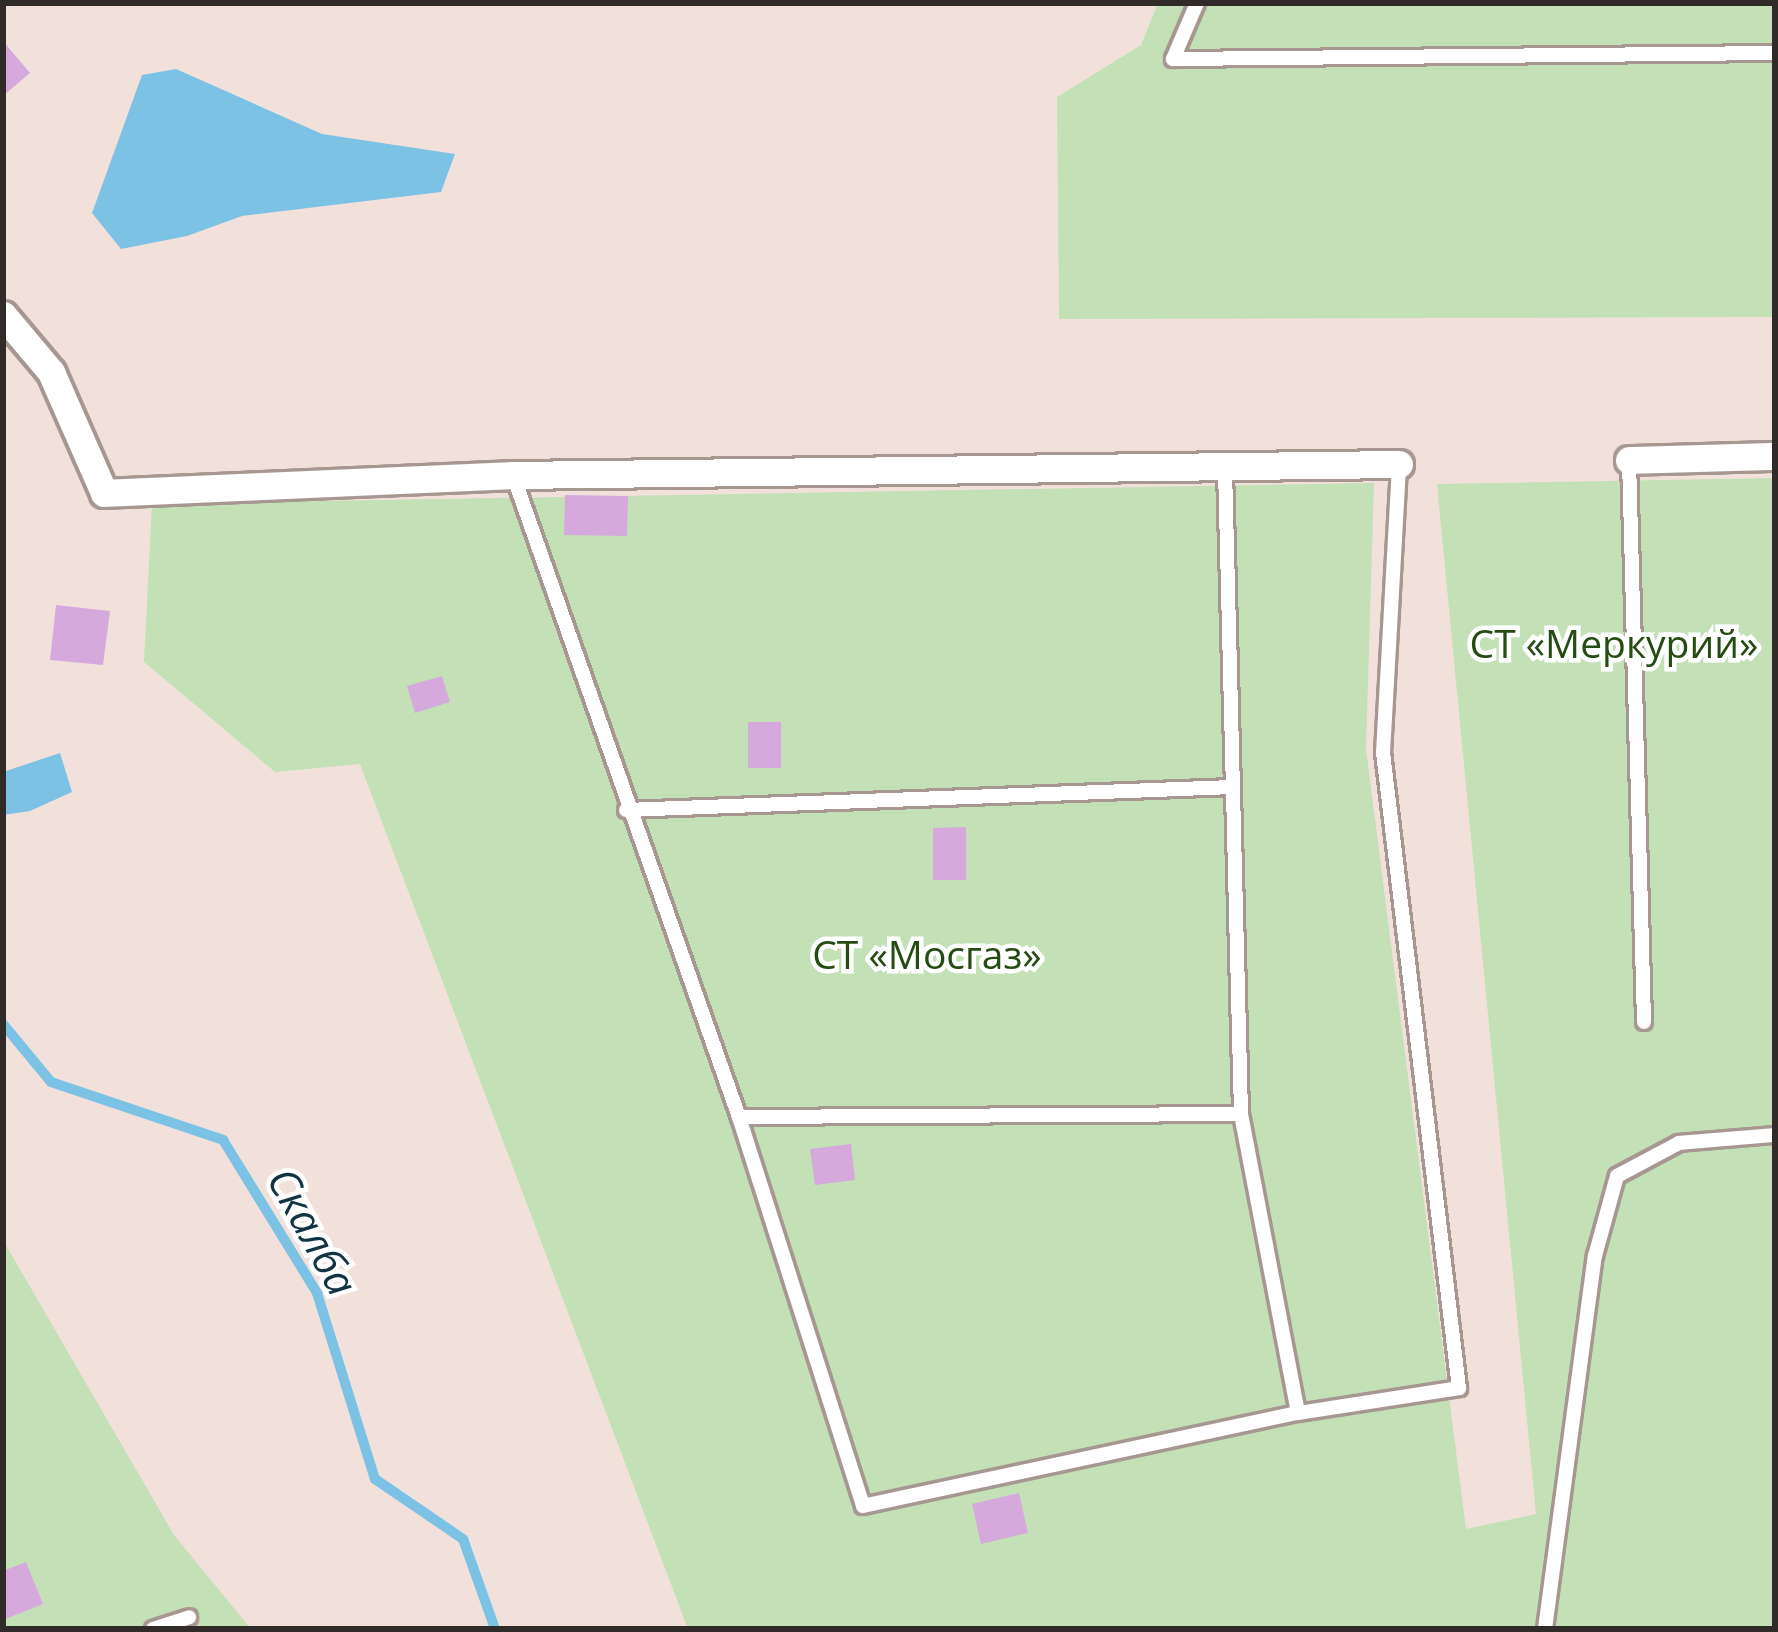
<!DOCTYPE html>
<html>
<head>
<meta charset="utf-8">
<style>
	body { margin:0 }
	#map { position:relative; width:1778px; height:1632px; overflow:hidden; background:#f2e1db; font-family:"Open Sans",sans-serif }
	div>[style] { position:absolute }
	.green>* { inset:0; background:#c3e0b7 }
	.water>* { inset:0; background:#7cc2e5 }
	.stream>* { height:10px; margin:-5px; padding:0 5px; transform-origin:5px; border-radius:5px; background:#7cc2e5 }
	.building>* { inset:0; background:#d6a9dd }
	.roads { filter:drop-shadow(3px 0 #a69791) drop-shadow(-3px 0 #a69791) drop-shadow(0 3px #a69791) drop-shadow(0 -3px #a69791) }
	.service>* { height:14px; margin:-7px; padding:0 7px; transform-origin:7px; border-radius:7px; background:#fff }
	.minor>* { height:27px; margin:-13.5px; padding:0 13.5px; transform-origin:13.5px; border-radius:13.5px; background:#fff }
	span { translate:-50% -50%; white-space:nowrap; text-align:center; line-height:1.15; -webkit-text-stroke:9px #fff; paint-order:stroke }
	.park-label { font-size:39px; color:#264b13 }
	.water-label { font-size:42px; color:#123342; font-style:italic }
	.frame { position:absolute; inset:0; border:6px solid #302a28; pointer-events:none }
</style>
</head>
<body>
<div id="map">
	<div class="green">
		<div style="clip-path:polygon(1158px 3px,1775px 3px,1775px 317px,1059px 319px,1057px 97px,1141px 45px)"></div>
		<div style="clip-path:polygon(1775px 478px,1775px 1629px,688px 1629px,360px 764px,275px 772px,144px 662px,152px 504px,1374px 483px,1366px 749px,1466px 1529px,1536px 1514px,1437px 484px)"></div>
		<div style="clip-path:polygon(3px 1240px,174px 1535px,251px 1629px,3px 1629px)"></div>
	</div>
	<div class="water">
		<div style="clip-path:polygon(176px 69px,322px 134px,455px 154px,441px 192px,242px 216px,187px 236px,121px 249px,92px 213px,142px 75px)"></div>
		<div style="clip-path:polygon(60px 753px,72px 792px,30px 811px,3px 815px,3px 772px)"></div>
	</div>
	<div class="stream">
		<div style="left:3px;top:1024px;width:75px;rotate:50.4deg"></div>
		<div style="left:51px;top:1082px;width:182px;rotate:18.6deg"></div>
		<div style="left:223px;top:1140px;width:180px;rotate:58.4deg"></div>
		<div style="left:317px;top:1293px;width:195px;rotate:72.7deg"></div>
		<div style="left:375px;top:1479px;width:107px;rotate:34.3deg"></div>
		<div style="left:463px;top:1539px;width:96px;rotate:70.4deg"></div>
	</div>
	<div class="building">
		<div style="clip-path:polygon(3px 41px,30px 73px,3px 96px)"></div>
		<div style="clip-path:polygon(565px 495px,628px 496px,627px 536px,564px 535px)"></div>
		<div style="clip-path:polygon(56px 605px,110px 611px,103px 665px,50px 660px)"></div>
		<div style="clip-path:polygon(442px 676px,450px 702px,415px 713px,407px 686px)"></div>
		<div style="clip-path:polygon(748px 722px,781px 722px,781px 768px,748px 768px)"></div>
		<div style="clip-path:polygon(966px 827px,966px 880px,933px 880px,933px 828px)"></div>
		<div style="clip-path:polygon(851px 1144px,855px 1180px,815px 1185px,810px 1149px)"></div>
		<div style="clip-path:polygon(1019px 1493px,1028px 1533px,981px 1544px,972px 1504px)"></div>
		<div style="clip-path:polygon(26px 1562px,43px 1604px,3px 1620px,3px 1571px)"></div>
	</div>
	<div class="roads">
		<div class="service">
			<div style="left:1197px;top:3px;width:61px;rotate:113.2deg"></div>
			<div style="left:1173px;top:59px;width:602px;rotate:-0.57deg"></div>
			<div style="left:1629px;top:460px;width:562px;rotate:88.47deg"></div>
			<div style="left:1225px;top:468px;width:646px;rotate:88.58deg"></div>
			<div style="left:1241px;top:1114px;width:304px;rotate:79.2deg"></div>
			<div style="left:513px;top:475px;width:681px;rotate:70.61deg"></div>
			<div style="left:739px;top:1117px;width:408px;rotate:72.3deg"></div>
			<div style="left:863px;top:1506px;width:445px;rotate:-12.1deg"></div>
			<div style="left:1298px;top:1413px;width:163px;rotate:-8.8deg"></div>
			<div style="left:1459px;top:1388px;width:640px;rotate:-96.82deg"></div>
			<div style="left:1383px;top:753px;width:289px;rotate:-86.8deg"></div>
			<div style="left:626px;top:810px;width:606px;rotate:-2.17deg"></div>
			<div style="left:739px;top:1117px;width:502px;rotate:-0.34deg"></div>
			<div style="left:153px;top:1629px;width:38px;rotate:-18deg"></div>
			<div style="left:1545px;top:1629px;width:376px;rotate:-82.4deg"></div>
			<div style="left:1595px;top:1256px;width:83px;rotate:-74.6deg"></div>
			<div style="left:1617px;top:1176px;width:70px;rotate:-28deg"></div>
			<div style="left:1679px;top:1143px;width:96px;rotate:-4.8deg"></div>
		</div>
		<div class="minor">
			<div style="left:3px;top:315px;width:75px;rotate:49.9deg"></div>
			<div style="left:51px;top:372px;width:132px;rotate:66.3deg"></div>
			<div style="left:104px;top:493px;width:409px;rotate:-2.5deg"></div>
			<div style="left:513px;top:475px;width:886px;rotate:-0.71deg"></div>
			<div style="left:1629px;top:460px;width:146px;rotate:-1.6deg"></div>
		</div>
	</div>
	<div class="park-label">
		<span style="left:1614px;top:643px">СТ «Меркурий»</span>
		<span style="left:927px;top:954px">СТ «Мосгаз»</span>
	</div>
	<div class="water-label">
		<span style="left:313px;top:1231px;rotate:61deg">Скалба</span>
	</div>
	<div class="frame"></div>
</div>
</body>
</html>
